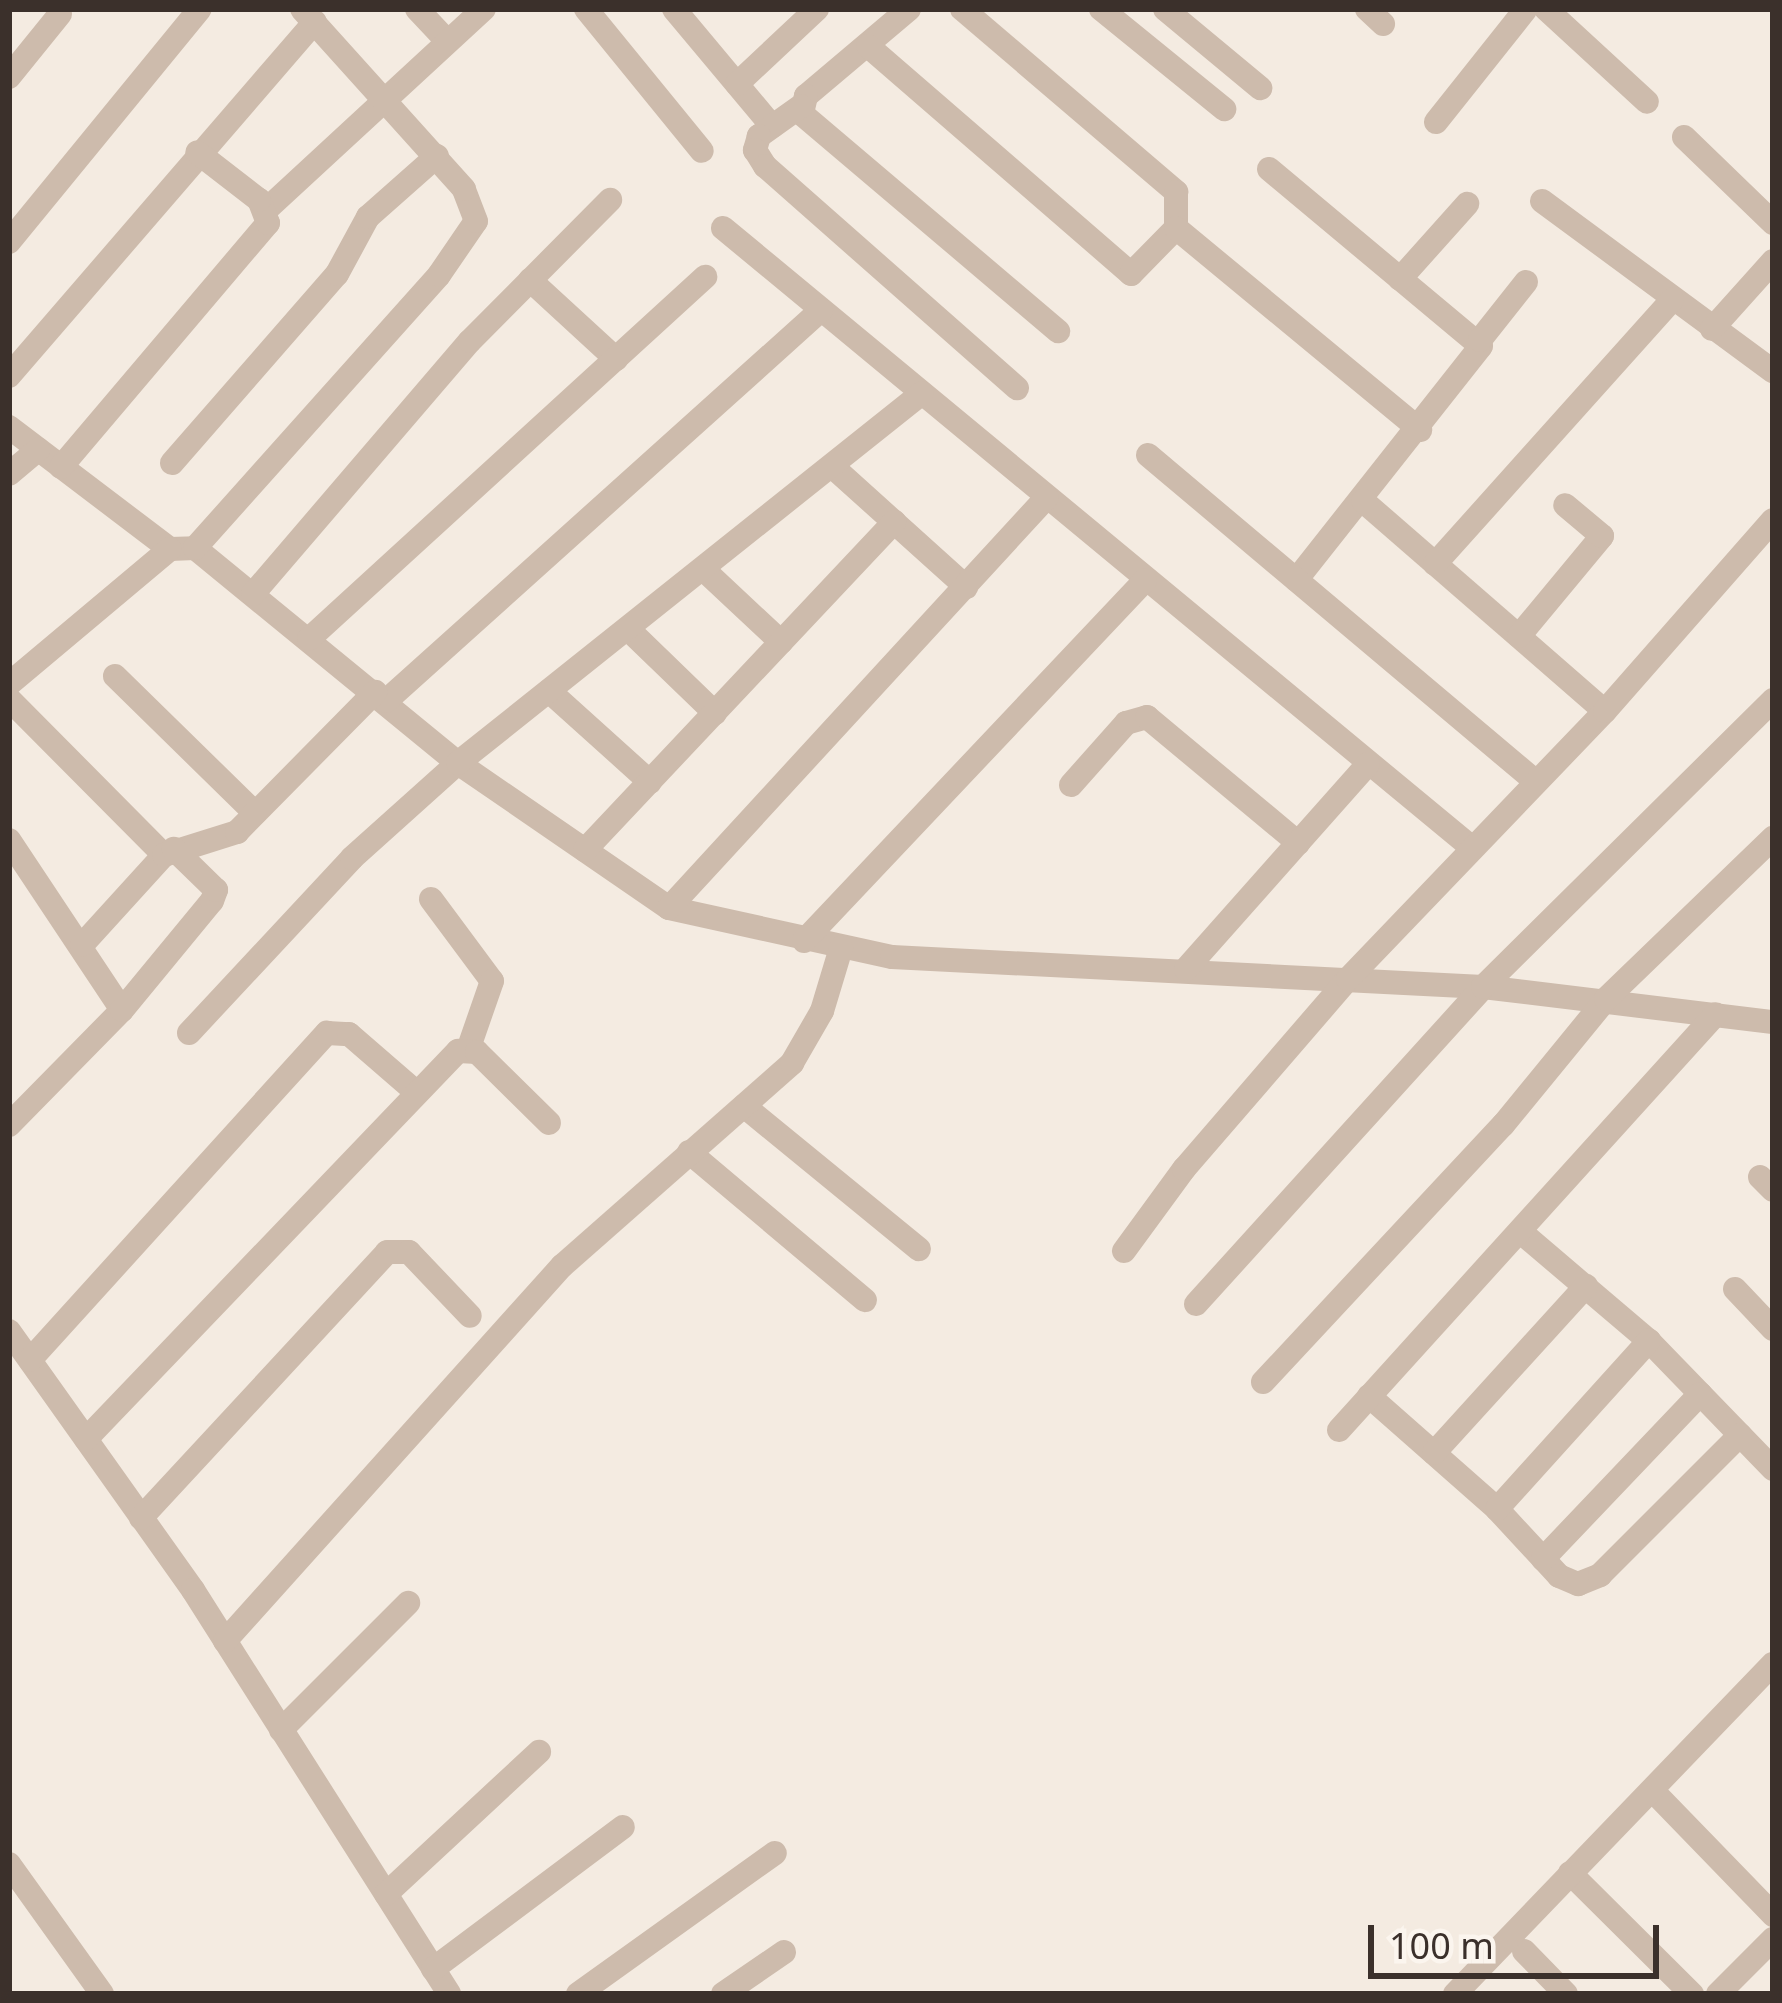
<!DOCTYPE html>
<html>
<head>
<meta charset="utf-8">
<style>
	body { margin:0 }
	#map { position:relative; width:1782px; height:2003px; overflow:hidden; background:#f4ebe1; font-family:"Noto Sans",sans-serif }
	div>[style] { position:absolute }
	.minor>* { height:24px; margin:-12px; padding:0 12px; transform-origin:12px; border-radius:12px; background:#cdbbac }
	span { translate:-50% -50%; white-space:nowrap; text-align:center; line-height:1.15; -webkit-text-stroke:12px #fbf5ee; paint-order:stroke }
	.frame { position:absolute; inset:0; border:12px solid #3b302b; pointer-events:none }
	.scale { position:absolute; left:1368px; top:1925px; width:291px; height:54px; box-sizing:border-box; border:6px solid #3b302b; border-top:0; padding-left:15px; font-size:36px; line-height:42px; white-space:nowrap; color:#3b302b; -webkit-text-stroke:9px #fbf5ee; paint-order:stroke }
</style>
</head>
<body>
<div id="map">
	<div class="minor">
		<div style="left:417px;top:9px;width:44px;rotate:46.8deg"></div>
		<div style="left:586px;top:9px;width:183px;rotate:50.8deg"></div>
		<div style="left:674px;top:9px;width:153px;rotate:50.1deg"></div>
		<div style="left:909px;top:9px;width:135px;rotate:139.8deg"></div>
		<div style="left:806px;top:96px;width:18px;rotate:103deg"></div>
		<div style="left:802px;top:114px;width:336px;rotate:40.3deg"></div>
		<div style="left:962px;top:9px;width:282px;rotate:40.5deg"></div>
		<div style="left:1176px;top:192px;width:36px;rotate:90deg"></div>
		<div style="left:1101px;top:9px;width:159px;rotate:39.1deg"></div>
		<div style="left:1165px;top:9px;width:124px;rotate:39.7deg"></div>
		<div style="left:1367px;top:9px;width:22px;rotate:43deg"></div>
		<div style="left:1546px;top:9px;width:137px;rotate:42.6deg"></div>
		<div style="left:868px;top:46px;width:348px;rotate:40.9deg"></div>
		<div style="left:1131px;top:274px;width:64px;rotate:-45.6deg"></div>
		<div style="left:1176px;top:228px;width:317px;rotate:39.6deg"></div>
		<div style="left:9px;top:77px;width:81px;rotate:-51deg"></div>
		<div style="left:737px;top:84px;width:110px;rotate:-43.2deg"></div>
		<div style="left:801px;top:106px;width:52px;rotate:144.5deg"></div>
		<div style="left:759px;top:136px;width:15px;rotate:106deg"></div>
		<div style="left:755px;top:150px;width:19px;rotate:58deg"></div>
		<div style="left:765px;top:166px;width:336px;rotate:41.4deg"></div>
		<div style="left:1436px;top:122px;width:144px;rotate:-51.5deg"></div>
		<div style="left:1684px;top:137px;width:124px;rotate:44deg"></div>
		<div style="left:1269px;top:169px;width:276px;rotate:39.9deg"></div>
		<div style="left:1481px;top:346px;width:298px;rotate:128.3deg"></div>
		<div style="left:1542px;top:201px;width:287px;rotate:36.4deg"></div>
		<div style="left:267px;top:209px;width:295px;rotate:-42.7deg"></div>
		<div style="left:723px;top:228px;width:971px;rotate:39.61deg"></div>
		<div style="left:9px;top:242px;width:301px;rotate:-50.7deg"></div>
		<div style="left:1400px;top:279px;width:101px;rotate:-48.2deg"></div>
		<div style="left:530px;top:280px;width:117px;rotate:42.6deg"></div>
		<div style="left:1712px;top:329px;width:91px;rotate:-48.1deg"></div>
		<div style="left:1480px;top:340px;width:74px;rotate:-51.6deg"></div>
		<div style="left:9px;top:376px;width:468px;rotate:-49.2deg"></div>
		<div style="left:9px;top:427px;width:202px;rotate:37.2deg"></div>
		<div style="left:170px;top:549px;width:25px;rotate:-2deg"></div>
		<div style="left:195px;top:548px;width:340px;rotate:39.3deg"></div>
		<div style="left:458px;top:763px;width:256px;rotate:34.5deg"></div>
		<div style="left:669px;top:908px;width:228px;rotate:12.4deg"></div>
		<div style="left:892px;top:957px;width:592px;rotate:2.91deg"></div>
		<div style="left:1483px;top:987px;width:292px;rotate:6.9deg"></div>
		<div style="left:1148px;top:455px;width:506px;rotate:40.11deg"></div>
		<div style="left:172px;top:463px;width:251px;rotate:-48.9deg"></div>
		<div style="left:337px;top:274px;width:65px;rotate:-61.5deg"></div>
		<div style="left:368px;top:217px;width:92px;rotate:-41.5deg"></div>
		<div style="left:61px;top:467px;width:320px;rotate:-49.7deg"></div>
		<div style="left:268px;top:223px;width:25px;rotate:-111deg"></div>
		<div style="left:259px;top:200px;width:78px;rotate:-142.3deg"></div>
		<div style="left:834px;top:468px;width:178px;rotate:42deg"></div>
		<div style="left:9px;top:474px;width:38px;rotate:-40deg"></div>
		<div style="left:1363px;top:501px;width:320px;rotate:41deg"></div>
		<div style="left:195px;top:548px;width:366px;rotate:-48.2deg"></div>
		<div style="left:439px;top:275px;width:65px;rotate:-55.6deg"></div>
		<div style="left:476px;top:221px;width:34px;rotate:-111deg"></div>
		<div style="left:464px;top:189px;width:242px;rotate:-132deg"></div>
		<div style="left:1435px;top:564px;width:355px;rotate:-48.1deg"></div>
		<div style="left:703px;top:569px;width:107px;rotate:43.1deg"></div>
		<div style="left:253px;top:594px;width:333px;rotate:-49.4deg"></div>
		<div style="left:470px;top:341px;width:199px;rotate:-45.2deg"></div>
		<div style="left:628px;top:629px;width:121px;rotate:44deg"></div>
		<div style="left:1519px;top:636px;width:130px;rotate:-50.3deg"></div>
		<div style="left:1602px;top:536px;width:48px;rotate:-140deg"></div>
		<div style="left:309px;top:639px;width:537px;rotate:-42.43deg"></div>
		<div style="left:115px;top:676px;width:196px;rotate:44.4deg"></div>
		<div style="left:9px;top:684px;width:210px;rotate:-40deg"></div>
		<div style="left:549px;top:691px;width:136px;rotate:42deg"></div>
		<div style="left:9px;top:699px;width:220px;rotate:45.2deg"></div>
		<div style="left:386px;top:701px;width:585px;rotate:-41.95deg"></div>
		<div style="left:1071px;top:785px;width:83px;rotate:-48.4deg"></div>
		<div style="left:1126px;top:723px;width:22px;rotate:-16deg"></div>
		<div style="left:1147px;top:717px;width:197px;rotate:39.8deg"></div>
		<div style="left:9px;top:840px;width:204px;rotate:56.4deg"></div>
		<div style="left:585px;top:850px;width:451px;rotate:-46.7deg"></div>
		<div style="left:431px;top:899px;width:102px;rotate:53.4deg"></div>
		<div style="left:492px;top:981px;width:73px;rotate:109.2deg"></div>
		<div style="left:669px;top:908px;width:558px;rotate:-47.4deg"></div>
		<div style="left:804px;top:941px;width:496px;rotate:-46.6deg"></div>
		<div style="left:82px;top:945px;width:122px;rotate:-47.7deg"></div>
		<div style="left:164px;top:855px;width:77px;rotate:-17.5deg"></div>
		<div style="left:237px;top:832px;width:197px;rotate:-45.4deg"></div>
		<div style="left:1186px;top:969px;width:274px;rotate:-48.4deg"></div>
		<div style="left:189px;top:1033px;width:239px;rotate:-47deg"></div>
		<div style="left:352px;top:858px;width:142px;rotate:-41.9deg"></div>
		<div style="left:458px;top:763px;width:593px;rotate:-38.57deg"></div>
		<div style="left:744px;top:1106px;width:226px;rotate:39.3deg"></div>
		<div style="left:9px;top:1125px;width:161px;rotate:-45.5deg"></div>
		<div style="left:122px;top:1010px;width:141px;rotate:-50.5deg"></div>
		<div style="left:212px;top:901px;width:12px;rotate:-70deg"></div>
		<div style="left:216px;top:890px;width:59px;rotate:-135.7deg"></div>
		<div style="left:689px;top:1152px;width:230px;rotate:40.1deg"></div>
		<div style="left:1760px;top:1177px;width:18px;rotate:45deg"></div>
		<div style="left:1522px;top:1233px;width:167px;rotate:40.4deg"></div>
		<div style="left:1649px;top:1341px;width:178px;rotate:45.9deg"></div>
		<div style="left:1124px;top:1251px;width:102px;rotate:-53.8deg"></div>
		<div style="left:1184px;top:1169px;width:251px;rotate:-49.2deg"></div>
		<div style="left:1348px;top:979px;width:371px;rotate:-46.2deg"></div>
		<div style="left:1605px;top:711px;width:254px;rotate:-48.7deg"></div>
		<div style="left:1735px;top:1289px;width:55px;rotate:46.5deg"></div>
		<div style="left:1196px;top:1304px;width:428px;rotate:-47.8deg"></div>
		<div style="left:1483px;top:987px;width:408px;rotate:-44.7deg"></div>
		<div style="left:9px;top:1331px;width:318px;rotate:54.6deg"></div>
		<div style="left:193px;top:1590px;width:478px;rotate:57.6deg"></div>
		<div style="left:30px;top:1360px;width:442px;rotate:-47.8deg"></div>
		<div style="left:327px;top:1033px;width:22px;rotate:3deg"></div>
		<div style="left:349px;top:1034px;width:89px;rotate:40.9deg"></div>
		<div style="left:1263px;top:1382px;width:352px;rotate:-47deg"></div>
		<div style="left:1503px;top:1125px;width:163px;rotate:-50.7deg"></div>
		<div style="left:1606px;top:999px;width:232px;rotate:-44deg"></div>
		<div style="left:1369px;top:1396px;width:171px;rotate:41.4deg"></div>
		<div style="left:1497px;top:1509px;width:91px;rotate:47.2deg"></div>
		<div style="left:1559px;top:1576px;width:21px;rotate:23deg"></div>
		<div style="left:1578px;top:1584px;width:24px;rotate:-22deg"></div>
		<div style="left:1600px;top:1575px;width:198px;rotate:-45deg"></div>
		<div style="left:1339px;top:1430px;width:561px;rotate:-47.82deg"></div>
		<div style="left:86px;top:1439px;width:538px;rotate:-46.21deg"></div>
		<div style="left:458px;top:1051px;width:19px;rotate:3deg"></div>
		<div style="left:477px;top:1052px;width:101px;rotate:44.6deg"></div>
		<div style="left:1434px;top:1453px;width:226px;rotate:-47.7deg"></div>
		<div style="left:1497px;top:1509px;width:227px;rotate:-47.9deg"></div>
		<div style="left:141px;top:1518px;width:362px;rotate:-47.2deg"></div>
		<div style="left:387px;top:1252px;width:22px"></div>
		<div style="left:409px;top:1252px;width:88px;rotate:46.4deg"></div>
		<div style="left:1543px;top:1559px;width:228px;rotate:-46.4deg"></div>
		<div style="left:225px;top:1641px;width:504px;rotate:-48.06deg"></div>
		<div style="left:562px;top:1266px;width:307px;rotate:-41.4deg"></div>
		<div style="left:792px;top:1063px;width:60px;rotate:-60deg"></div>
		<div style="left:822px;top:1011px;width:66px;rotate:-73.2deg"></div>
		<div style="left:281px;top:1730px;width:180px;rotate:-45deg"></div>
		<div style="left:1653px;top:1791px;width:173px;rotate:45.9deg"></div>
		<div style="left:9px;top:1864px;width:160px;rotate:54.4deg"></div>
		<div style="left:1570px;top:1873px;width:172px;rotate:44.8deg"></div>
		<div style="left:386px;top:1894px;width:209px;rotate:-42.9deg"></div>
		<div style="left:1524px;top:1951px;width:60px;rotate:45.7deg"></div>
		<div style="left:433px;top:1969px;width:237px;rotate:-36.8deg"></div>
		<div style="left:578px;top:1994px;width:242px;rotate:-35.6deg"></div>
		<div style="left:723px;top:1994px;width:74px;rotate:-34.5deg"></div>
		<div style="left:1455px;top:1994px;width:458px;rotate:-46.1deg"></div>
		<div style="left:1718px;top:1994px;width:78px;rotate:-45deg"></div>
	</div>
	<div class="frame"></div>
	<div class="scale">100 m</div>
</div>
</body>
</html>
